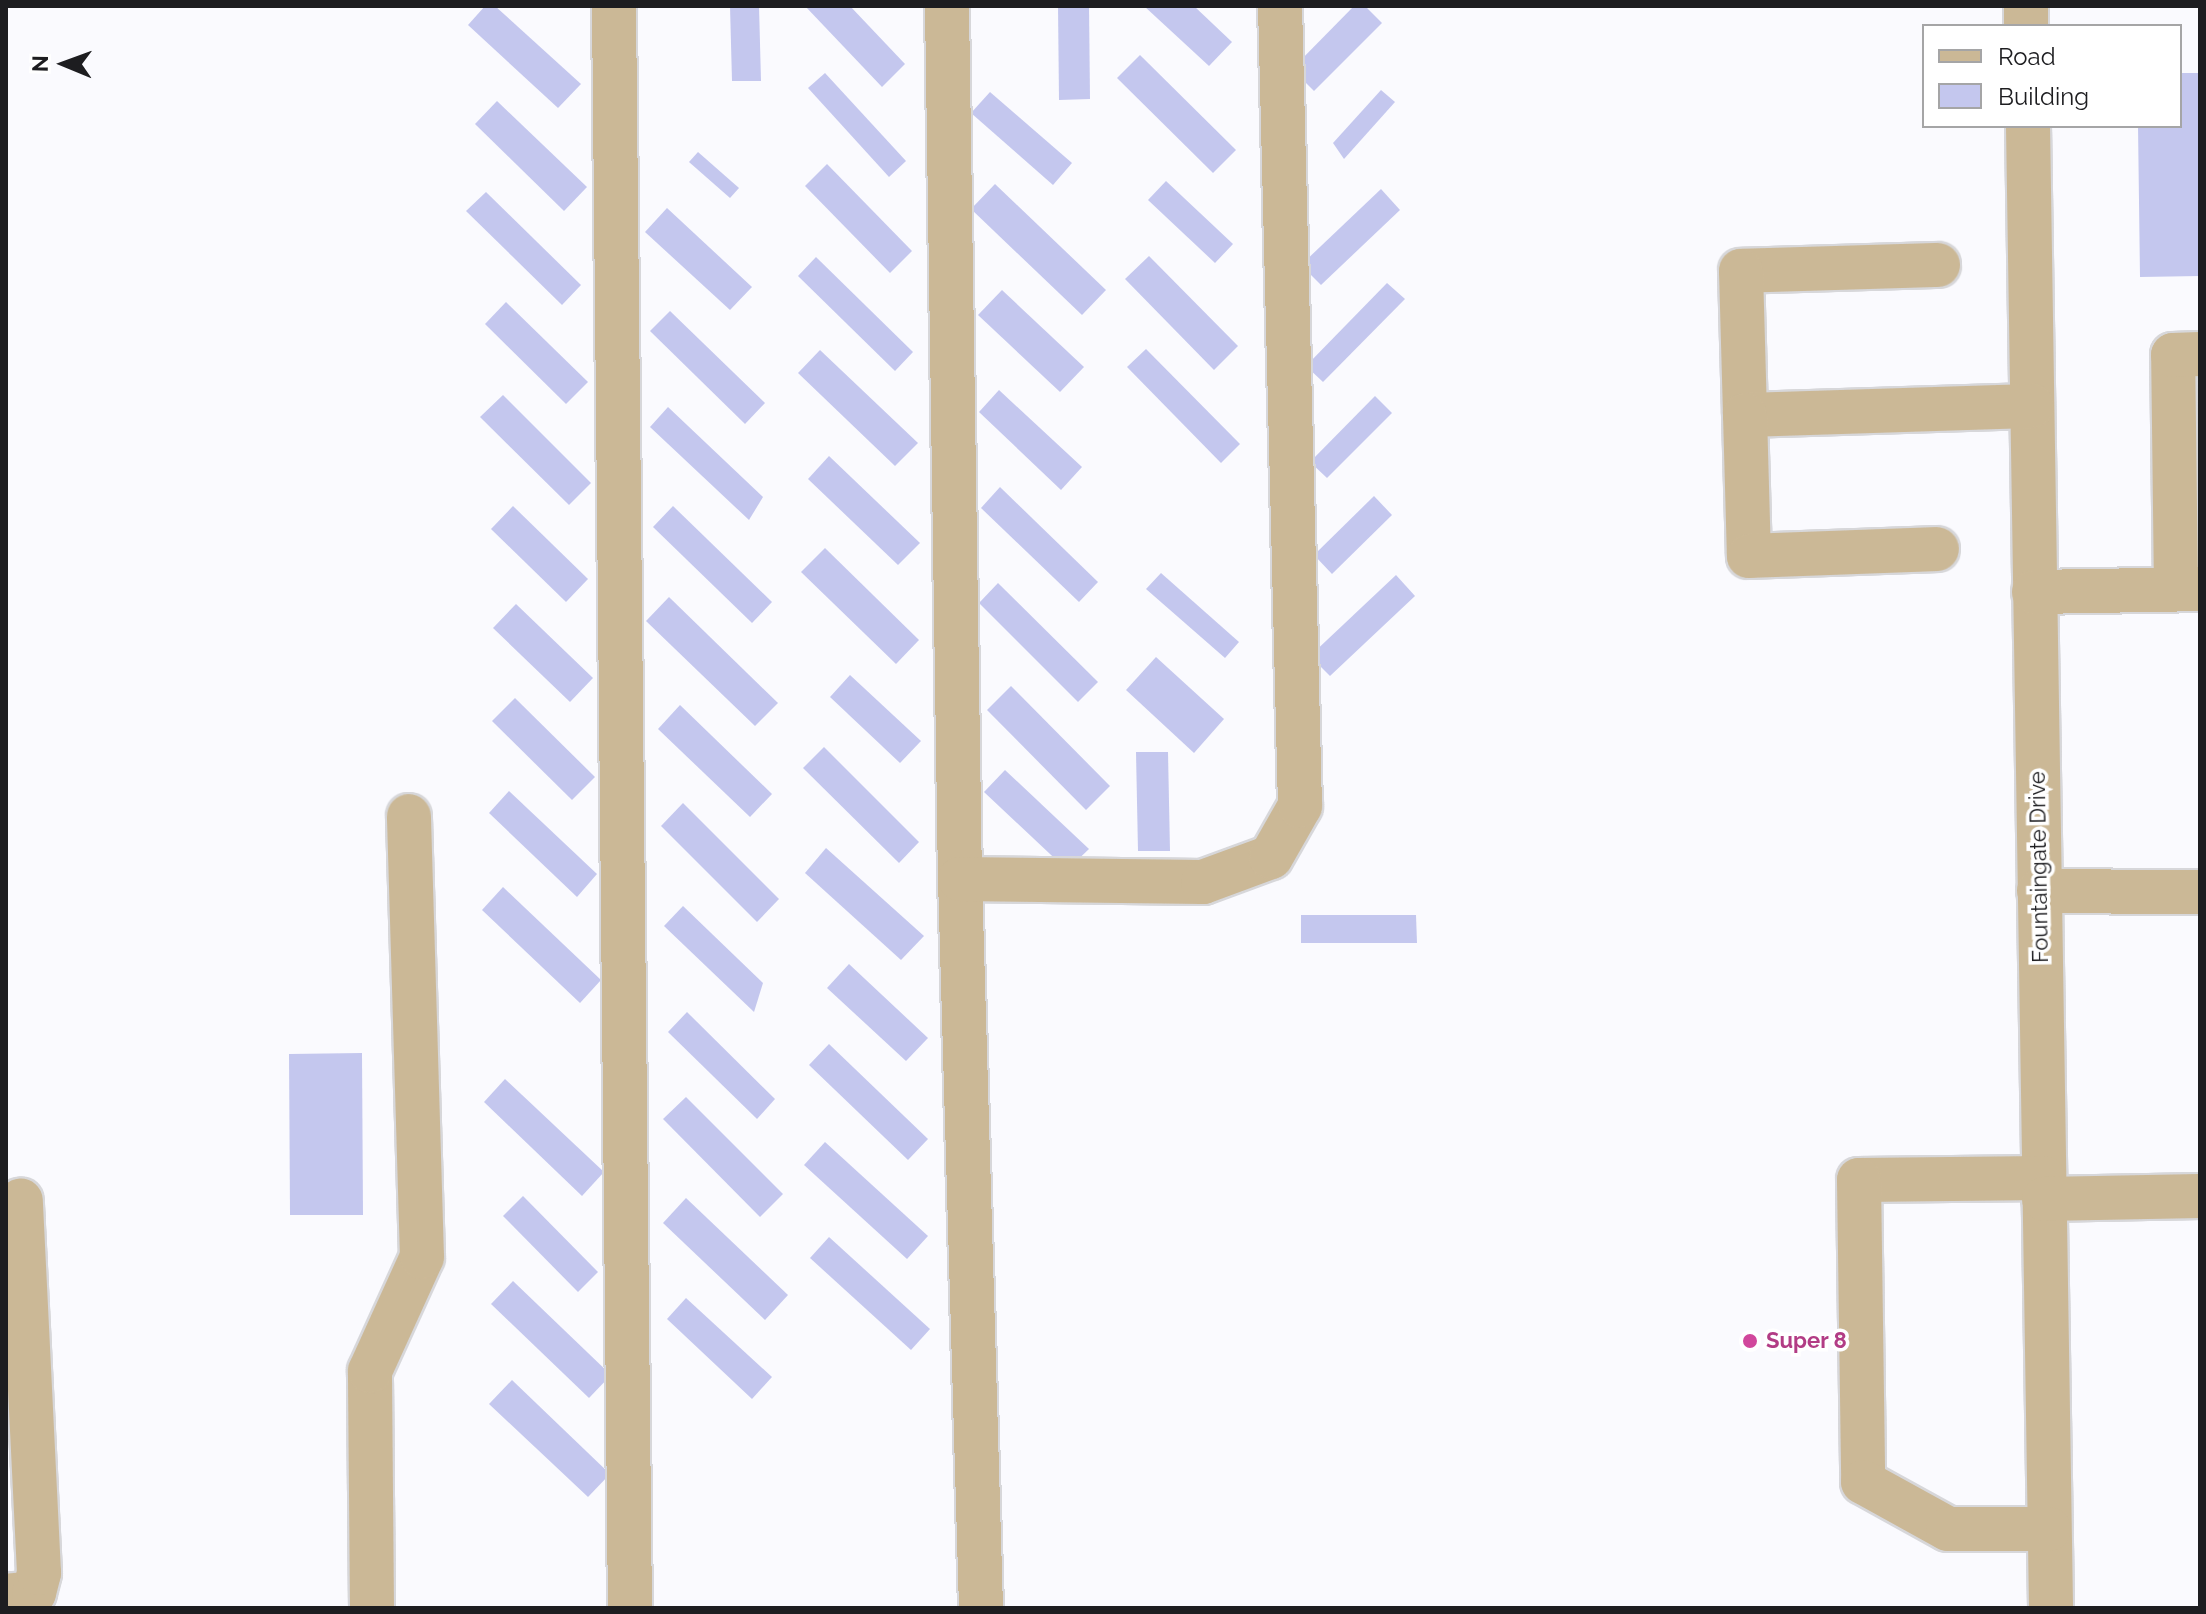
<!DOCTYPE html>
<html>
<head>
<meta charset="utf-8">
<style>
	body { margin:0 }
	#map { position:relative; width:2206px; height:1614px; overflow:hidden; background:#fafafe; font-family:Raleway,sans-serif }
	div>[style] { position:absolute }
	.building>* { inset:0; background:#c4c7ee }
	.roads { filter:drop-shadow(2px 0 #d7d7da) drop-shadow(-2px 0 #d7d7da) drop-shadow(0 2px #d7d7da) drop-shadow(0 -2px #d7d7da) }
	.minor>* { height:44px; margin:-22px; padding:0 22px; transform-origin:22px; border-radius:22px; background:#cbb896 }
	.dots>* { width:22px; height:22px; translate:-50% -50%; box-sizing:border-box; border:4px solid #fff; border-radius:50% }
	span { translate:-50% -50%; white-space:nowrap; text-align:center; line-height:1.15; -webkit-text-stroke:7px #fff; paint-order:stroke }
	.street-label { font-size:22px; color:#1d1d20 }
	.hotel-label { font-size:22px; color:#b23c85; font-weight:700 }
	.left { translate:0 -50%; text-align:left }
	.frame { position:absolute; inset:0; border:8px solid #1d1d20; pointer-events:none }
	.legend { position:absolute; left:1922px; top:24px; width:260px; height:104px; box-sizing:border-box; background:#fff; border:2px solid #a5a5a6; margin:0; padding:10px 14px; list-style:none; font-size:24px; color:#1d1d20 }
	.legend li { display:flex; align-items:center; gap:16px; height:40px }
	.legend b { width:40px; border:2px solid #a5a5a6 }
	.north { position:absolute; left:24px; top:24px; width:80px; height:80px; -webkit-text-stroke:6px #fff; paint-order:stroke; rotate:271deg; font-size:22px; font-weight:700; line-height:32px; text-align:center; color:#1d1d20 }
	.north::after { content:''; display:block; margin:auto; width:28px; height:36px; background:#1d1d20; clip-path:polygon(50% 0,100% 100%,50% 72%,0 100%) }
</style>
</head>
<body>
<div id="map">
	<div class="building">
		<div style="clip-path:polygon(485px 6px,495px 6px,581px 84px,558px 108px,468px 25px)"></div>
		<div style="clip-path:polygon(730px 6px,759px 6px,761px 81px,732px 81px)"></div>
		<div style="clip-path:polygon(805px 6px,850px 6px,905px 64px,882px 87px)"></div>
		<div style="clip-path:polygon(1058px 6px,1089px 6px,1090px 99px,1059px 100px)"></div>
		<div style="clip-path:polygon(1144px 6px,1194px 6px,1232px 42px,1209px 66px)"></div>
		<div style="clip-path:polygon(1354px 6px,1365px 6px,1382px 23px,1314px 91px,1292px 69px)"></div>
		<div style="clip-path:polygon(1140px 55px,1236px 150px,1213px 173px,1117px 78px)"></div>
		<div style="clip-path:polygon(825px 73px,906px 161px,889px 177px,808px 88px)"></div>
		<div style="clip-path:polygon(2180px 73px,2200px 73px,2200px 276px,2140px 277px,2138px 126px,2180px 126px)"></div>
		<div style="clip-path:polygon(1381px 90px,1395px 102px,1344px 159px,1333px 143px)"></div>
		<div style="clip-path:polygon(990px 92px,1072px 163px,1053px 185px,971px 113px)"></div>
		<div style="clip-path:polygon(497px 101px,587px 187px,564px 211px,475px 124px)"></div>
		<div style="clip-path:polygon(698px 152px,739px 188px,730px 198px,689px 162px)"></div>
		<div style="clip-path:polygon(827px 164px,912px 251px,890px 273px,805px 186px)"></div>
		<div style="clip-path:polygon(1166px 181px,1233px 244px,1215px 263px,1148px 200px)"></div>
		<div style="clip-path:polygon(995px 184px,1106px 290px,1082px 315px,971px 209px)"></div>
		<div style="clip-path:polygon(1381px 189px,1400px 210px,1321px 285px,1301px 265px)"></div>
		<div style="clip-path:polygon(486px 192px,581px 285px,562px 305px,466px 211px)"></div>
		<div style="clip-path:polygon(667px 208px,752px 287px,730px 310px,645px 232px)"></div>
		<div style="clip-path:polygon(1149px 256px,1238px 346px,1214px 370px,1125px 279px)"></div>
		<div style="clip-path:polygon(816px 257px,913px 352px,895px 371px,798px 276px)"></div>
		<div style="clip-path:polygon(1387px 283px,1405px 299px,1323px 382px,1306px 366px)"></div>
		<div style="clip-path:polygon(1002px 290px,1084px 367px,1060px 392px,978px 315px)"></div>
		<div style="clip-path:polygon(506px 302px,588px 382px,566px 404px,485px 324px)"></div>
		<div style="clip-path:polygon(670px 311px,765px 403px,745px 424px,650px 331px)"></div>
		<div style="clip-path:polygon(1146px 349px,1240px 444px,1221px 463px,1127px 367px)"></div>
		<div style="clip-path:polygon(820px 350px,918px 443px,895px 466px,798px 373px)"></div>
		<div style="clip-path:polygon(999px 390px,1082px 467px,1061px 490px,979px 412px)"></div>
		<div style="clip-path:polygon(503px 395px,591px 483px,569px 505px,480px 417px)"></div>
		<div style="clip-path:polygon(1375px 396px,1392px 413px,1327px 478px,1310px 462px)"></div>
		<div style="clip-path:polygon(668px 407px,763px 497px,749px 520px,650px 427px)"></div>
		<div style="clip-path:polygon(829px 456px,920px 543px,898px 565px,808px 479px)"></div>
		<div style="clip-path:polygon(1000px 487px,1098px 582px,1079px 602px,981px 508px)"></div>
		<div style="clip-path:polygon(1374px 496px,1392px 515px,1332px 574px,1314px 555px)"></div>
		<div style="clip-path:polygon(513px 506px,588px 579px,566px 602px,491px 529px)"></div>
		<div style="clip-path:polygon(673px 506px,772px 602px,752px 623px,653px 527px)"></div>
		<div style="clip-path:polygon(825px 548px,919px 640px,896px 664px,801px 572px)"></div>
		<div style="clip-path:polygon(1161px 573px,1239px 642px,1225px 658px,1146px 589px)"></div>
		<div style="clip-path:polygon(1396px 575px,1415px 596px,1330px 676px,1310px 656px)"></div>
		<div style="clip-path:polygon(998px 583px,1098px 682px,1078px 702px,979px 603px)"></div>
		<div style="clip-path:polygon(669px 597px,778px 703px,755px 726px,646px 621px)"></div>
		<div style="clip-path:polygon(516px 604px,593px 678px,570px 702px,493px 628px)"></div>
		<div style="clip-path:polygon(1156px 657px,1224px 719px,1194px 753px,1126px 690px)"></div>
		<div style="clip-path:polygon(850px 675px,921px 741px,900px 763px,830px 697px)"></div>
		<div style="clip-path:polygon(1011px 686px,1110px 786px,1086px 810px,987px 710px)"></div>
		<div style="clip-path:polygon(515px 698px,595px 777px,572px 800px,492px 721px)"></div>
		<div style="clip-path:polygon(680px 705px,772px 794px,750px 817px,658px 729px)"></div>
		<div style="clip-path:polygon(824px 747px,919px 842px,899px 863px,803px 768px)"></div>
		<div style="clip-path:polygon(1136px 752px,1168px 752px,1170px 851px,1138px 851px)"></div>
		<div style="clip-path:polygon(1005px 770px,1089px 849px,1067px 870px,984px 792px)"></div>
		<div style="clip-path:polygon(509px 791px,597px 874px,577px 897px,489px 813px)"></div>
		<div style="clip-path:polygon(683px 803px,779px 899px,757px 922px,661px 826px)"></div>
		<div style="clip-path:polygon(826px 848px,924px 936px,901px 960px,805px 873px)"></div>
		<div style="clip-path:polygon(503px 887px,601px 980px,580px 1003px,482px 910px)"></div>
		<div style="clip-path:polygon(683px 906px,763px 983px,754px 1012px,664px 926px)"></div>
		<div style="clip-path:polygon(1301px 915px,1416px 915px,1417px 943px,1301px 943px)"></div>
		<div style="clip-path:polygon(849px 964px,928px 1038px,906px 1061px,827px 988px)"></div>
		<div style="clip-path:polygon(687px 1012px,775px 1099px,757px 1119px,668px 1032px)"></div>
		<div style="clip-path:polygon(829px 1044px,928px 1139px,908px 1160px,809px 1065px)"></div>
		<div style="clip-path:polygon(362px 1053px,363px 1215px,290px 1215px,289px 1054px)"></div>
		<div style="clip-path:polygon(505px 1079px,604px 1172px,582px 1196px,484px 1102px)"></div>
		<div style="clip-path:polygon(686px 1097px,783px 1194px,760px 1217px,663px 1119px)"></div>
		<div style="clip-path:polygon(825px 1142px,928px 1236px,907px 1259px,804px 1165px)"></div>
		<div style="clip-path:polygon(523px 1196px,598px 1272px,578px 1292px,503px 1216px)"></div>
		<div style="clip-path:polygon(686px 1198px,788px 1295px,765px 1320px,663px 1223px)"></div>
		<div style="clip-path:polygon(829px 1237px,930px 1329px,911px 1350px,810px 1258px)"></div>
		<div style="clip-path:polygon(513px 1281px,611px 1375px,589px 1398px,491px 1304px)"></div>
		<div style="clip-path:polygon(686px 1298px,772px 1377px,752px 1399px,667px 1319px)"></div>
		<div style="clip-path:polygon(512px 1380px,610px 1474px,588px 1497px,489px 1404px)"></div>
	</div>
	<div class="roads">
		<div class="minor">
			<div style="left:614px;top:6px;width:1602px;rotate:89.43deg"></div>
			<div style="left:947px;top:6px;width:873px;rotate:89.15deg"></div>
			<div style="left:960px;top:879px;width:729px;rotate:88.35deg"></div>
			<div style="left:2026px;top:6px;width:20px;rotate:90deg"></div>
			<div style="left:2028px;top:126px;width:1482px;rotate:89.11deg"></div>
			<div style="left:1938px;top:265px;width:197px;rotate:178.3deg"></div>
			<div style="left:1741px;top:271px;width:144px;rotate:88.4deg"></div>
			<div style="left:1745px;top:415px;width:287px;rotate:-1.8deg"></div>
			<div style="left:1745px;top:415px;width:141px;rotate:88.4deg"></div>
			<div style="left:1749px;top:556px;width:188px;rotate:-2.1deg"></div>
			<div style="left:2176px;top:589px;width:234px;rotate:-90.7deg"></div>
			<div style="left:2173px;top:355px;width:27px;rotate:-2deg"></div>
			<div style="left:2034px;top:592px;width:166px;rotate:-1deg"></div>
			<div style="left:960px;top:879px;width:243px;rotate:0.7deg"></div>
			<div style="left:1203px;top:882px;width:72px;rotate:-20.2deg"></div>
			<div style="left:1271px;top:857px;width:59px;rotate:-60.4deg"></div>
			<div style="left:1300px;top:806px;width:800px;rotate:-91.43deg"></div>
			<div style="left:2039px;top:891px;width:161px;rotate:0.4deg"></div>
			<div style="left:2044px;top:1178px;width:185px;rotate:179.4deg"></div>
			<div style="left:1859px;top:1180px;width:302px;rotate:89.2deg"></div>
			<div style="left:1863px;top:1482px;width:97px;rotate:28.9deg"></div>
			<div style="left:1948px;top:1529px;width:101px"></div>
			<div style="left:2044px;top:1199px;width:156px;rotate:-1.1deg"></div>
			<div style="left:6px;top:1596px;width:28px;rotate:-6deg"></div>
			<div style="left:34px;top:1593px;width:21px;rotate:-76deg"></div>
			<div style="left:39px;top:1573px;width:373px;rotate:-92.8deg"></div>
			<div style="left:372px;top:1608px;width:237px;rotate:-90.5deg"></div>
			<div style="left:370px;top:1371px;width:125px;rotate:-65.5deg"></div>
			<div style="left:422px;top:1257px;width:441px;rotate:-91.7deg"></div>
		</div>
	</div>
	<div class="dots">
		<div style="left:1750px;top:1341px;background:#d1479c"></div>
	</div>
	<div class="street-label">
		<span style="left:2039px;top:867px;rotate:-91deg">Fountaingate Drive</span>
	</div>
	<div class="hotel-label">
		<span class="left" style="left:1766px;top:1341px">Super 8</span>
	</div>
	<div class="frame"></div>
	<ul class="legend">
	<li><b style="height:10px;background:#cbb896"></b>Road</li>
	<li><b style="height:22px;background:#c4c7ee"></b>Building</li>
	</ul>
	<div class="north">N</div>
</div>
</body>
</html>
